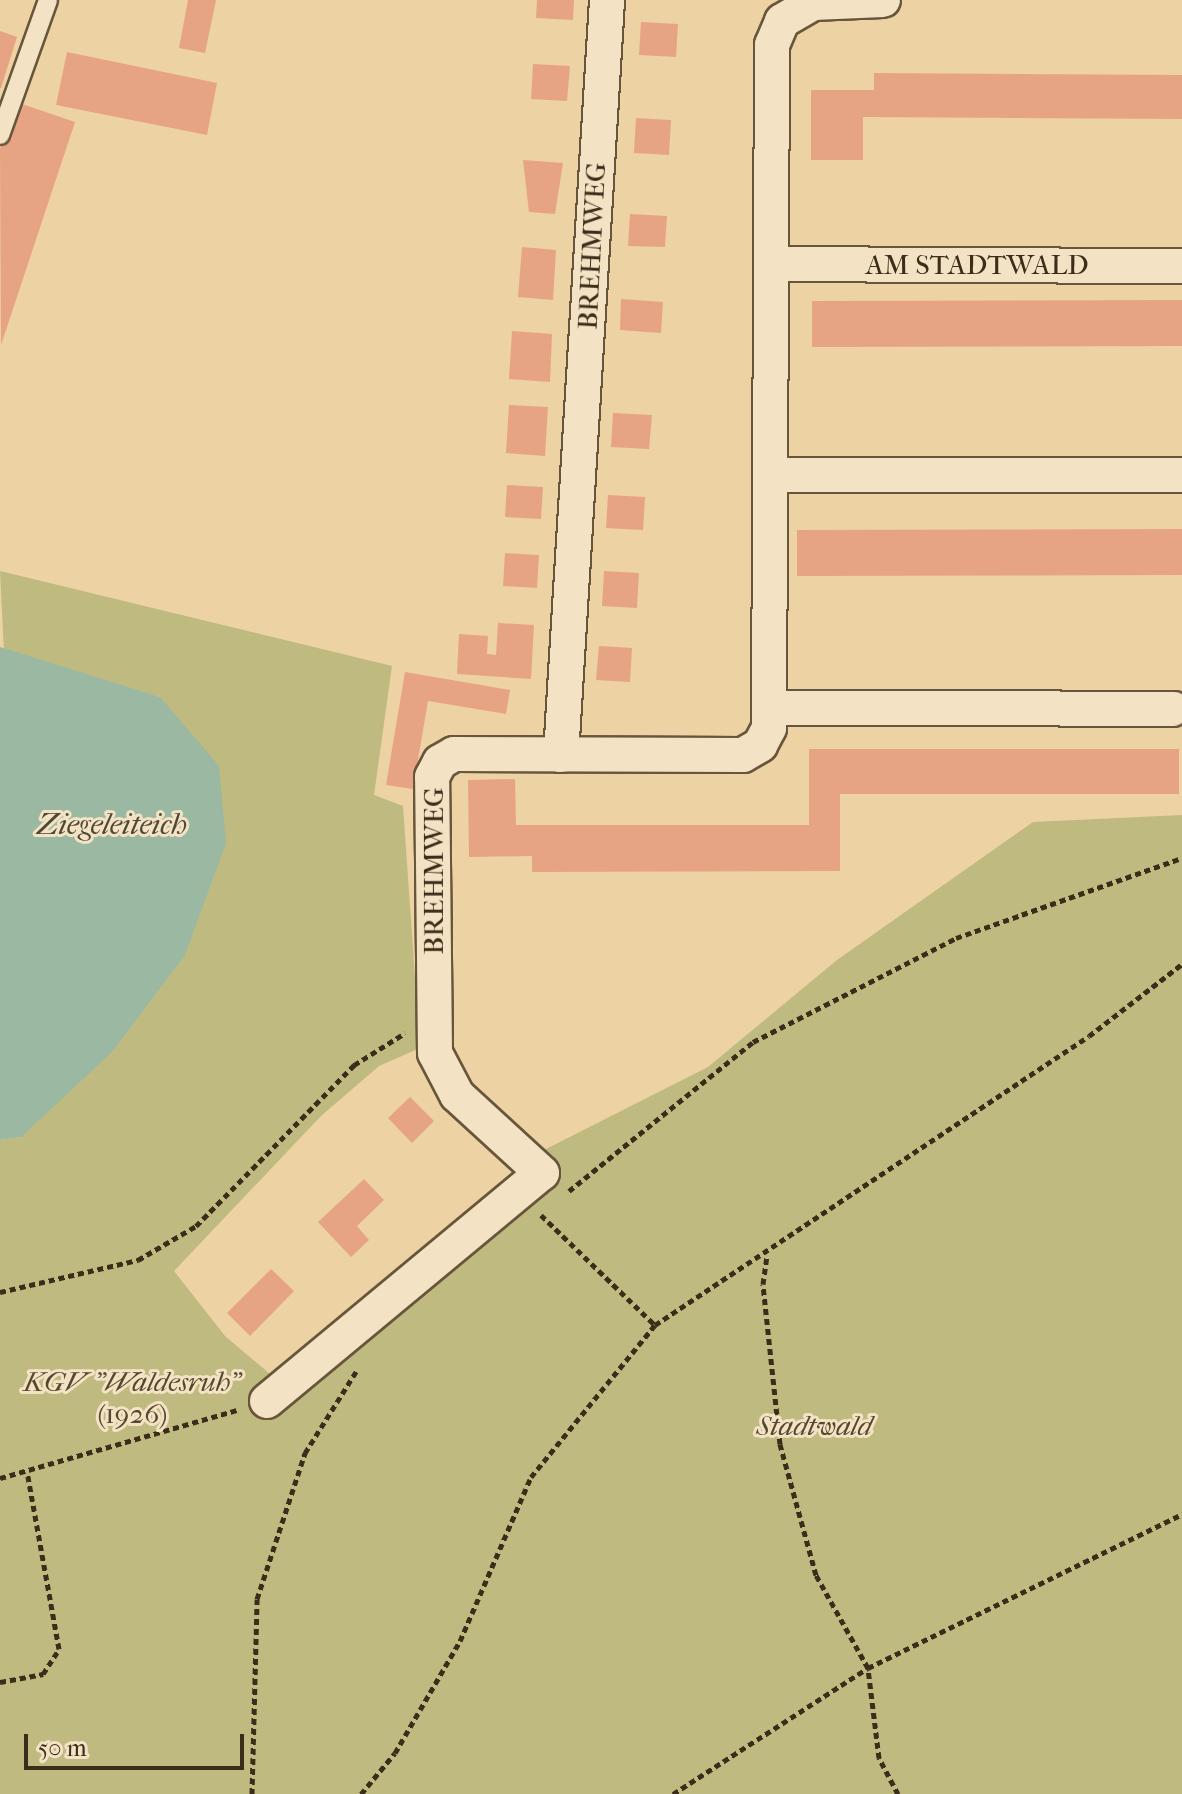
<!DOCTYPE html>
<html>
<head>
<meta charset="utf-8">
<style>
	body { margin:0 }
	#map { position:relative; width:1182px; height:1794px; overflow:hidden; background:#edd2a3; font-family:"IM FELL French Canon",serif }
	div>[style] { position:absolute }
	.green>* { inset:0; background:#bfba80 }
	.water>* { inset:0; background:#9ab8a2 }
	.building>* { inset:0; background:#e7a484 }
	.path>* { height:5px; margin-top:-2.5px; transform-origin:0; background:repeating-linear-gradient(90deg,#3c2c1a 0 6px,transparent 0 10px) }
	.roads { filter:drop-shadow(2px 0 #68563c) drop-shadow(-2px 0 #68563c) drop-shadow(0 2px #68563c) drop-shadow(0 -2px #68563c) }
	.lane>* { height:18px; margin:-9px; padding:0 9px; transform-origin:9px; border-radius:9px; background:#f3e2c3 }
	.street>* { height:34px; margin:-17px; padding:0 17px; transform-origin:17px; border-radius:17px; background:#f3e2c3 }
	span { translate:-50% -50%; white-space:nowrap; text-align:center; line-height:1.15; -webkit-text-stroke:6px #f3e2c3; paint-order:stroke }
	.street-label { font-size:28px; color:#3c2c1a }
	.park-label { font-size:28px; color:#56482e; font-style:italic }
	.water-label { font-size:30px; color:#4f4835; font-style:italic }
	.scale { position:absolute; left:24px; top:1734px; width:220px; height:36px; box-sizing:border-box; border:4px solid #3c2c1a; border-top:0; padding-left:10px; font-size:24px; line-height:28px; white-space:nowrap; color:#3c2c1a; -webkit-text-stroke:6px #f3e2c3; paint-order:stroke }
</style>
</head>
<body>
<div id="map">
	<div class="green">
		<div style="clip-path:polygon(0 571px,392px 666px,374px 795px,403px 806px,420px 1048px,379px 1066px,321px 1116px,174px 1271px,225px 1336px,276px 1379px,542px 1151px,708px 1067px,837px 960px,1033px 822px,1182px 815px,1182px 1794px,0 1794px,0 1140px,21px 1137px,160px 697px,4px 653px)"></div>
	</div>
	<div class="water">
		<div style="clip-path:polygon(0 647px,160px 697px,219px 766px,226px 843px,185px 955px,112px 1052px,21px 1137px,0 1140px)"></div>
	</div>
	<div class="building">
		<div style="clip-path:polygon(188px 0,216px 0,205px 53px,179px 48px)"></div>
		<div style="clip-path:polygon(537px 0,574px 0,573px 20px,536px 18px)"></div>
		<div style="clip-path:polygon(641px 22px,678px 24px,676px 57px,639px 55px)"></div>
		<div style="clip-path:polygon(0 31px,17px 37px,1px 88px,0 88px)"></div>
		<div style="clip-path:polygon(67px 52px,217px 83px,207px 135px,56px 105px)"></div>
		<div style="clip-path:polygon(533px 64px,570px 66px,567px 101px,531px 99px)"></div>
		<div style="clip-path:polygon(874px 73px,1182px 75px,1182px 119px,863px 117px,863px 160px,811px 160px,811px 90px,874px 90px)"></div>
		<div style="clip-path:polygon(16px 102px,75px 122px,1px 345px,0 149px)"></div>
		<div style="clip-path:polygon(636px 118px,671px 120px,669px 155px,634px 153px)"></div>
		<div style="clip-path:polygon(523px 160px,563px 163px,555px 214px,529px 212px)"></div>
		<div style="clip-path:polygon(630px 214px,667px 216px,665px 247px,628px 246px)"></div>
		<div style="clip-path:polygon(522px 247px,556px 250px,553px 300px,518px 297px)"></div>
		<div style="clip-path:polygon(621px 299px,663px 302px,661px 333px,620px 330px)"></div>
		<div style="clip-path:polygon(1182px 300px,1182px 346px,812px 347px,812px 301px)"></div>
		<div style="clip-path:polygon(512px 331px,552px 334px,550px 382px,509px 379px)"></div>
		<div style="clip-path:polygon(509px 405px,548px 407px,545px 456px,506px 453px)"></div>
		<div style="clip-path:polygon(613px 413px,652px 415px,649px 449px,611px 447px)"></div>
		<div style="clip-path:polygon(507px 485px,543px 487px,541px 519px,505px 517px)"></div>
		<div style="clip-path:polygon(608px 495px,645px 497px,643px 530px,606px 528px)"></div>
		<div style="clip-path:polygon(1182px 529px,1182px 575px,797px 576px,797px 530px)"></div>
		<div style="clip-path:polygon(505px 553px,539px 555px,537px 588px,503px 586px)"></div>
		<div style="clip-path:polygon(604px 571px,639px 573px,637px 608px,602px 606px)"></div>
		<div style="clip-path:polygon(498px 623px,534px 625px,531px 679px,457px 674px,459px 634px,488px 636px,487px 654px,496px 655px)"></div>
		<div style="clip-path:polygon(599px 646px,632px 648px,630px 682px,596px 680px)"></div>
		<div style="clip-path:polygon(405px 672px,510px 690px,506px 714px,428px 701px,413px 789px,386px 785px)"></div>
		<div style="clip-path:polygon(809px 749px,1179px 749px,1179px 794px,840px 794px,840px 871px,532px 872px,532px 856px,469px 857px,468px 780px,515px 779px,516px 825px,809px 825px)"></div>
		<div style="clip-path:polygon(410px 1097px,434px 1121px,412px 1143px,388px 1118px)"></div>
		<div style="clip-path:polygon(364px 1179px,384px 1200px,357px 1226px,369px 1240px,351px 1257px,318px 1222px)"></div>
		<div style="clip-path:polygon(271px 1269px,294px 1291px,250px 1336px,227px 1313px)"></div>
	</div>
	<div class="path">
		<div style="left:569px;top:1191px;width:237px;rotate:-39deg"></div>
		<div style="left:753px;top:1042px;width:228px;rotate:-27.1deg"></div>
		<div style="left:956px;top:938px;width:240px;rotate:-19.5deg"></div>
		<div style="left:541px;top:1215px;width:158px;rotate:44deg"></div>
		<div style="left:0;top:1292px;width:142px;rotate:-13.1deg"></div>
		<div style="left:138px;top:1260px;width:67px;rotate:-30.4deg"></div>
		<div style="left:196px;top:1226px;width:226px;rotate:-45.5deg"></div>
		<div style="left:354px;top:1065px;width:60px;rotate:-32.1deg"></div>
		<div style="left:0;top:1478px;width:247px;rotate:-16deg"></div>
		<div style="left:0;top:1682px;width:44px;rotate:-10.5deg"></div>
		<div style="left:43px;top:1674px;width:30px;rotate:-57deg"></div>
		<div style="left:59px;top:1649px;width:180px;rotate:-100.2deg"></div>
		<div style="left:252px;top:1794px;width:195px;rotate:-88.5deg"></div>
		<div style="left:257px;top:1599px;width:154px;rotate:-71.8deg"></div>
		<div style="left:305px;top:1453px;width:98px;rotate:-57.9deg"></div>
		<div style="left:361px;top:1794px;width:53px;rotate:-50.3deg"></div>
		<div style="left:395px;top:1753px;width:129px;rotate:-59.9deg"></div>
		<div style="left:460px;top:1641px;width:179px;rotate:-66.6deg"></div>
		<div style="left:531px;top:1477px;width:196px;rotate:-50.8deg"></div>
		<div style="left:655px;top:1325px;width:521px;rotate:-33.66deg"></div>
		<div style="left:1089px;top:1036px;width:118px;rotate:-37.7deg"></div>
		<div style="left:673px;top:1794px;width:232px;rotate:-32.9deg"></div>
		<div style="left:868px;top:1668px;width:107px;rotate:-119.2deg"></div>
		<div style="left:816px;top:1575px;width:136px;rotate:-105.4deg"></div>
		<div style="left:780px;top:1444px;width:161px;rotate:-96.1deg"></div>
		<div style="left:763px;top:1284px;width:27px;rotate:-82deg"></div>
		<div style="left:898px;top:1794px;width:41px;rotate:-117.8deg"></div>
		<div style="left:879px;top:1758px;width:91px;rotate:-97deg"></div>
		<div style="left:868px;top:1668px;width:350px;rotate:-26.1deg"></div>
	</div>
	<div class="roads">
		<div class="lane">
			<div style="left:0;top:135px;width:143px;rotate:-70.4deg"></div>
		</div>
		<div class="street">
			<div style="left:771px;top:264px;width:411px;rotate:0.3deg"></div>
			<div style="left:773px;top:475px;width:409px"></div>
			<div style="left:771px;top:708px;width:402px;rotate:0.1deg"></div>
			<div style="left:561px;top:755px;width:756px;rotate:-86.51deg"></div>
			<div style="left:267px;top:1401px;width:357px;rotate:-39.7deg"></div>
			<div style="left:542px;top:1173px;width:115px;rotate:-137.5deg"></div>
			<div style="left:457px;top:1095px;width:47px;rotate:-117.6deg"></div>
			<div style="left:435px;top:1053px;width:276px;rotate:-90.6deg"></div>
			<div style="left:432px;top:777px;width:17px;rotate:-62deg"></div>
			<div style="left:440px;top:762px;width:16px;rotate:-30deg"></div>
			<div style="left:454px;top:754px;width:289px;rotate:0.2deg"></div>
			<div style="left:743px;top:755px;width:20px;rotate:-30deg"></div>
			<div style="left:760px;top:745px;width:19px;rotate:-62deg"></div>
			<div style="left:769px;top:728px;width:683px;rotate:-89.75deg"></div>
			<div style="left:772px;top:45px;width:26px;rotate:-67deg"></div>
			<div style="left:782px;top:21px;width:36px;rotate:-30deg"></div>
			<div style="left:813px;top:3px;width:70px;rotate:-2.5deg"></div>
		</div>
	</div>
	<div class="street-label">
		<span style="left:592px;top:246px;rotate:-87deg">BREHMWEG</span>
		<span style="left:977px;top:265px">AM STADTWALD</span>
		<span style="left:434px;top:871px;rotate:-90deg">BREHMWEG</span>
	</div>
	<div class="park-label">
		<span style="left:132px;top:1398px">KGV "Waldesruh"<br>(1926)</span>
		<span style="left:814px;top:1426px">Stadtwald</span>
	</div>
	<div class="water-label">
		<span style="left:112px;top:825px">Ziegeleiteich</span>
	</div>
	<div class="scale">50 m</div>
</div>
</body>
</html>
